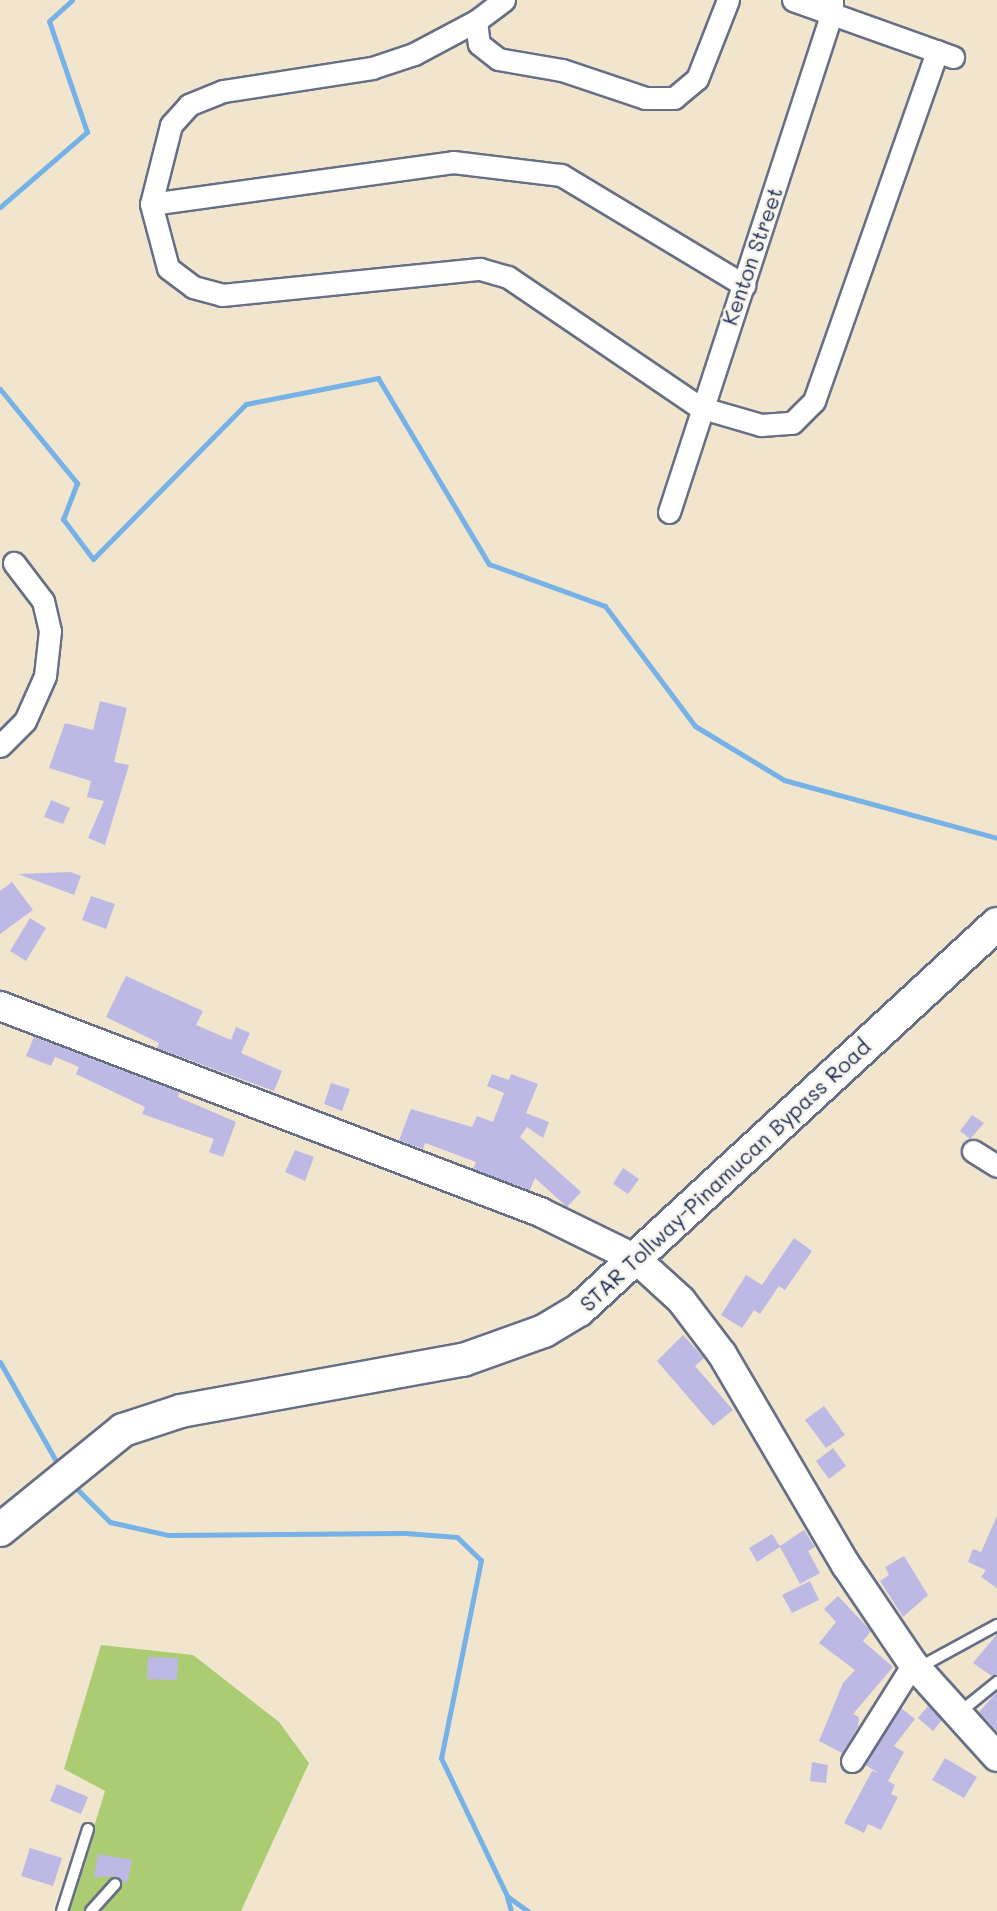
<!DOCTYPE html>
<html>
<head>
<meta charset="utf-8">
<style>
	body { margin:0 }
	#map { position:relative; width:997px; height:1911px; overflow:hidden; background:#f1e6cd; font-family:Mali,sans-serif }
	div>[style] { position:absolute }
	.green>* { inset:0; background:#accc74 }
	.stream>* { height:5px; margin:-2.5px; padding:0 2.5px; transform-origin:2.5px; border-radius:2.5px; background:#76b1e7 }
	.building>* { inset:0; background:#beb8e5 }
	.roads { filter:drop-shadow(2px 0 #666f85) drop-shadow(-2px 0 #666f85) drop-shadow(0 2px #666f85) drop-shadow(0 -2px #666f85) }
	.lane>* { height:10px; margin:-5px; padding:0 5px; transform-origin:5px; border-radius:5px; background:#fff }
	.street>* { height:21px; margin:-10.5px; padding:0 10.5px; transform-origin:10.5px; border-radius:10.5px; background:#fff }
	.secondary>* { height:28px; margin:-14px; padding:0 14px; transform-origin:14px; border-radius:14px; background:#fff }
	.primary>* { height:32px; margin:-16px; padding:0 16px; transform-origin:16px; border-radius:16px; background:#fff }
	span { translate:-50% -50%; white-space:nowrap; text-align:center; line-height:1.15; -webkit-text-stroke:5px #f7f3e8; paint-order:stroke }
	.street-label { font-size:21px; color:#1b2f5e }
</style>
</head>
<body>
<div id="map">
	<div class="green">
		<div style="clip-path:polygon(101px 1645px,193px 1655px,279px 1722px,309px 1763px,241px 1911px,68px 1911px,105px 1791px,64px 1769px)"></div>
	</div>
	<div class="stream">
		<div style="left:0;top:207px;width:115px;rotate:-40.8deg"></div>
		<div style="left:87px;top:132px;width:117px;rotate:-108.9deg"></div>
		<div style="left:49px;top:21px;width:31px;rotate:-42deg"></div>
		<div style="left:0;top:389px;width:122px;rotate:50.7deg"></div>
		<div style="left:77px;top:483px;width:39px;rotate:111deg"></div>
		<div style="left:63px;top:519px;width:50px;rotate:53.1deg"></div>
		<div style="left:93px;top:559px;width:218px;rotate:-45.4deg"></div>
		<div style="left:246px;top:404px;width:135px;rotate:-11.1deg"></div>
		<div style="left:378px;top:378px;width:217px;rotate:59.2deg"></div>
		<div style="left:489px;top:564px;width:123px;rotate:19.9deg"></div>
		<div style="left:605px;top:606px;width:150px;rotate:53.1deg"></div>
		<div style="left:695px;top:726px;width:104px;rotate:31.2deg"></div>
		<div style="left:784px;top:780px;width:221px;rotate:15.2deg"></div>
		<div style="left:0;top:1362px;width:122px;rotate:60.5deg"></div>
		<div style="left:72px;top:1484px;width:54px;rotate:45deg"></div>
		<div style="left:110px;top:1522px;width:59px;rotate:12.6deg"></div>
		<div style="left:168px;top:1535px;width:237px;rotate:-0.5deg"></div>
		<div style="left:405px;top:1533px;width:52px;rotate:4.4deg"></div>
		<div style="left:457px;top:1537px;width:33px;rotate:44deg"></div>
		<div style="left:481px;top:1560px;width:202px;rotate:101.4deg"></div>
		<div style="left:441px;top:1758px;width:153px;rotate:64.4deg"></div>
		<div style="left:507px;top:1896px;width:26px;rotate:36deg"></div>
		<div style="left:507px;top:1897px;width:15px;rotate:74deg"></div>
	</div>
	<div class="building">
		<div style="clip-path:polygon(100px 701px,127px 708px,114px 762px,129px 765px,105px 845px,88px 838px,104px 801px,87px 797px,91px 781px,49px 768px,65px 723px,93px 730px)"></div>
		<div style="clip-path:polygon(51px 800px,70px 808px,63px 824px,44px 817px)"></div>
		<div style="clip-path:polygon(71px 872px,81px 876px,74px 895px,18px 874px)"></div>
		<div style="clip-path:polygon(12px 882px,33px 910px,0 934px,0 891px)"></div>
		<div style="clip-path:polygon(91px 896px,115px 904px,106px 929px,82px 920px)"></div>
		<div style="clip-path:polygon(30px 918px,46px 928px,26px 961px,10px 951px)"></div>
		<div style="clip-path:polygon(126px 976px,203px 1011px,196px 1025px,231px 1040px,236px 1027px,250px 1033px,241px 1053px,282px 1071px,274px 1091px,157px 1048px,159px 1043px,106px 1017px)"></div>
		<div style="clip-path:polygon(34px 1037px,179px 1092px,178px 1097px,236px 1122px,223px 1157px,209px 1152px,214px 1139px,142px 1114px,145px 1107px,76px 1074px,79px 1067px,55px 1057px,51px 1066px,26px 1056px)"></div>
		<div style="clip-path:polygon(492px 1074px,509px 1080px,511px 1074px,538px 1084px,526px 1113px,549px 1122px,543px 1138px,527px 1127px,520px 1137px,581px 1192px,567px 1207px,535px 1178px,530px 1190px,473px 1169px,476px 1162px,425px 1143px,423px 1149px,399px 1140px,411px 1109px,472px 1127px,477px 1116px,493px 1122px,504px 1093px,487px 1086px)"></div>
		<div style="clip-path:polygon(331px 1083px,350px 1089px,342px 1111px,324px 1104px)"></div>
		<div style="clip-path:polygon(972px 1115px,984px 1123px,970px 1139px,960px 1131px)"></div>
		<div style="clip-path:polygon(295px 1150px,314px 1157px,305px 1181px,285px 1172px)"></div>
		<div style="clip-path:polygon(623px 1168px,639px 1179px,628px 1194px,613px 1184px)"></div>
		<div style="clip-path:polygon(794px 1238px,812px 1251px,785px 1290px,779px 1286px,760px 1314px,754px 1310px,742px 1328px,721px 1315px,746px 1275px,762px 1285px)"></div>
		<div style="clip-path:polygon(683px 1335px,704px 1358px,695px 1366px,733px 1410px,713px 1426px,657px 1361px)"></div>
		<div style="clip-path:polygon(824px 1406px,845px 1435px,826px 1448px,805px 1420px)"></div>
		<div style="clip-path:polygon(833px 1448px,846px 1466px,829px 1479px,816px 1461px)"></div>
		<div style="clip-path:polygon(997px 1516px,997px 1588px,981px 1577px,986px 1570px,968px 1562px,973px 1549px,981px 1552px)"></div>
		<div style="clip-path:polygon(804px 1530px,815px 1547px,808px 1551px,820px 1573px,800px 1584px,780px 1547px,757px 1562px,749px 1548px,772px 1534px,780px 1546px)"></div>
		<div style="clip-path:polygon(904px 1556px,928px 1595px,903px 1617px,880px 1581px,889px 1575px,885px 1567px)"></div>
		<div style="clip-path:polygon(810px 1581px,819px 1600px,792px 1613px,782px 1595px)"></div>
		<div style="clip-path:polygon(838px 1596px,871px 1631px,863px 1641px,893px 1667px,853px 1714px,859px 1717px,858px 1727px,842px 1753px,819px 1741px,843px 1683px,855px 1670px,819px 1643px,836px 1622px,824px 1609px)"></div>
		<div style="clip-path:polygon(997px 1634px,997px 1674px,992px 1676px,973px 1663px)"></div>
		<div style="clip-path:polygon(148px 1657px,178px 1658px,177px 1680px,147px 1679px)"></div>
		<div style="clip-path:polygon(997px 1692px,997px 1731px,979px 1712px)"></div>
		<div style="clip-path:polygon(928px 1706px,942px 1720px,933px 1731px,918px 1718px)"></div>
		<div style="clip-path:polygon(901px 1708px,915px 1719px,894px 1746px,904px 1752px,888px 1781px,895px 1785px,891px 1794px,898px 1797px,881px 1830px,868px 1824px,864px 1833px,844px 1823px,872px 1771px,879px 1773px,865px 1765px)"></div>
		<div style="clip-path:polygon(945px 1758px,977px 1777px,964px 1798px,932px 1780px)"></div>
		<div style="clip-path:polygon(812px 1762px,828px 1765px,826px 1783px,810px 1781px)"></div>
		<div style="clip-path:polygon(57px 1784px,88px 1797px,81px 1814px,50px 1801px)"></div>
		<div style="clip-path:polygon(30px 1848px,62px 1858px,53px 1886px,21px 1876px)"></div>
		<div style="clip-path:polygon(98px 1854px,132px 1860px,127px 1884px,116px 1876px,94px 1877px)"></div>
	</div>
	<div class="roads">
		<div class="lane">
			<div style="left:920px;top:1667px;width:88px;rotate:-28.6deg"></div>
			<div style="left:960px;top:1712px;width:48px;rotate:-39deg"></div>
			<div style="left:62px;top:1911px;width:86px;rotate:-72.4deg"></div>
			<div style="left:91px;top:1911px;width:36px;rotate:-48deg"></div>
		</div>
		<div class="street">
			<div style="left:504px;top:0;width:35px;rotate:143deg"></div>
			<div style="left:476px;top:21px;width:70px;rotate:152deg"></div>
			<div style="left:414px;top:54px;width:44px;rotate:161.6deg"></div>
			<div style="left:372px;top:68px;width:151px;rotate:171.2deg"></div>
			<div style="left:223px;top:91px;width:37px;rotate:158deg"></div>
			<div style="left:189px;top:105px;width:27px;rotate:132deg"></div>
			<div style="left:171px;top:125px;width:81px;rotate:104.2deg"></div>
			<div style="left:151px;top:204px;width:66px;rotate:75.1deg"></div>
			<div style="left:168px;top:268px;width:31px;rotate:37deg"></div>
			<div style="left:193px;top:287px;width:30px;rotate:15deg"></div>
			<div style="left:222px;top:295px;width:259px;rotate:-5.8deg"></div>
			<div style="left:480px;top:269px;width:29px;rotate:16deg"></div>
			<div style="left:508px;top:277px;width:231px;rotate:34.2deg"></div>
			<div style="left:699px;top:407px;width:65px;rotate:16.2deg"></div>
			<div style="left:761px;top:425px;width:31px;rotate:-4deg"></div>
			<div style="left:792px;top:423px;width:31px;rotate:-45deg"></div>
			<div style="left:814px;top:401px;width:371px;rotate:-70.6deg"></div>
			<div style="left:793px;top:0;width:170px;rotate:19.6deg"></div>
			<div style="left:476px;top:21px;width:23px;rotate:83deg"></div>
			<div style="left:479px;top:44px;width:24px;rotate:38deg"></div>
			<div style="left:498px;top:59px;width:65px;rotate:9.8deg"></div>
			<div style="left:562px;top:70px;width:88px;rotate:18.6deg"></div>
			<div style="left:645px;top:98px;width:29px"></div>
			<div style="left:674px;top:98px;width:30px;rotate:-40deg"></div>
			<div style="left:697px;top:79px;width:85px;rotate:-68.6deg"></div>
			<div style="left:151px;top:204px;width:305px;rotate:-7.9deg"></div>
			<div style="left:453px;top:162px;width:109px;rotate:6.9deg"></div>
			<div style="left:561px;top:175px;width:214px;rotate:31deg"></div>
			<div style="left:669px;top:512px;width:526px;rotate:-71.94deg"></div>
			<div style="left:832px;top:12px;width:12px;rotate:-90deg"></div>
			<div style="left:0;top:746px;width:35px;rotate:-45deg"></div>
			<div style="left:25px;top:721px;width:49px;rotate:-66deg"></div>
			<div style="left:45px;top:676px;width:45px;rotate:-83.7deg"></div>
			<div style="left:50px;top:631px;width:31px;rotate:-103deg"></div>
			<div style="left:43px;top:601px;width:48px;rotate:-127.3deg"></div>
			<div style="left:973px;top:1151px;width:28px;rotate:32deg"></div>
			<div style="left:852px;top:1761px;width:115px;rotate:-57.8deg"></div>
		</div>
		<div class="secondary">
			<div style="left:0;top:1006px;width:578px;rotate:20.88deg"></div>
			<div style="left:540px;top:1212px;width:107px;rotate:26.1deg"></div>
			<div style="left:636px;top:1259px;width:61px;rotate:42.3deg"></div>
			<div style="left:681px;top:1300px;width:68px;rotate:52.8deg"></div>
			<div style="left:722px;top:1354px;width:245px;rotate:59.6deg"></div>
			<div style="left:846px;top:1565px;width:120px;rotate:55.9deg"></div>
			<div style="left:913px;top:1664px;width:125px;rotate:47.9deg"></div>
		</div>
		<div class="primary">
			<div style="left:0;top:1530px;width:159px;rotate:-39.1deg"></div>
			<div style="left:123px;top:1430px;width:61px;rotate:-18.1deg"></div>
			<div style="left:181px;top:1411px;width:287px;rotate:-10.3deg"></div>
			<div style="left:463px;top:1360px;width:86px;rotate:-19.7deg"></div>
			<div style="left:544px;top:1331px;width:41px;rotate:-31deg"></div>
			<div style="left:579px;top:1310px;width:569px;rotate:-42.72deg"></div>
		</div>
	</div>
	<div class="street-label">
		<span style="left:752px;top:256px;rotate:-71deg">Kenton Street</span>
		<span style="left:725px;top:1175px;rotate:-43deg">STAR Tollway-Pinamucan Bypass Road</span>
	</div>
</div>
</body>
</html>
